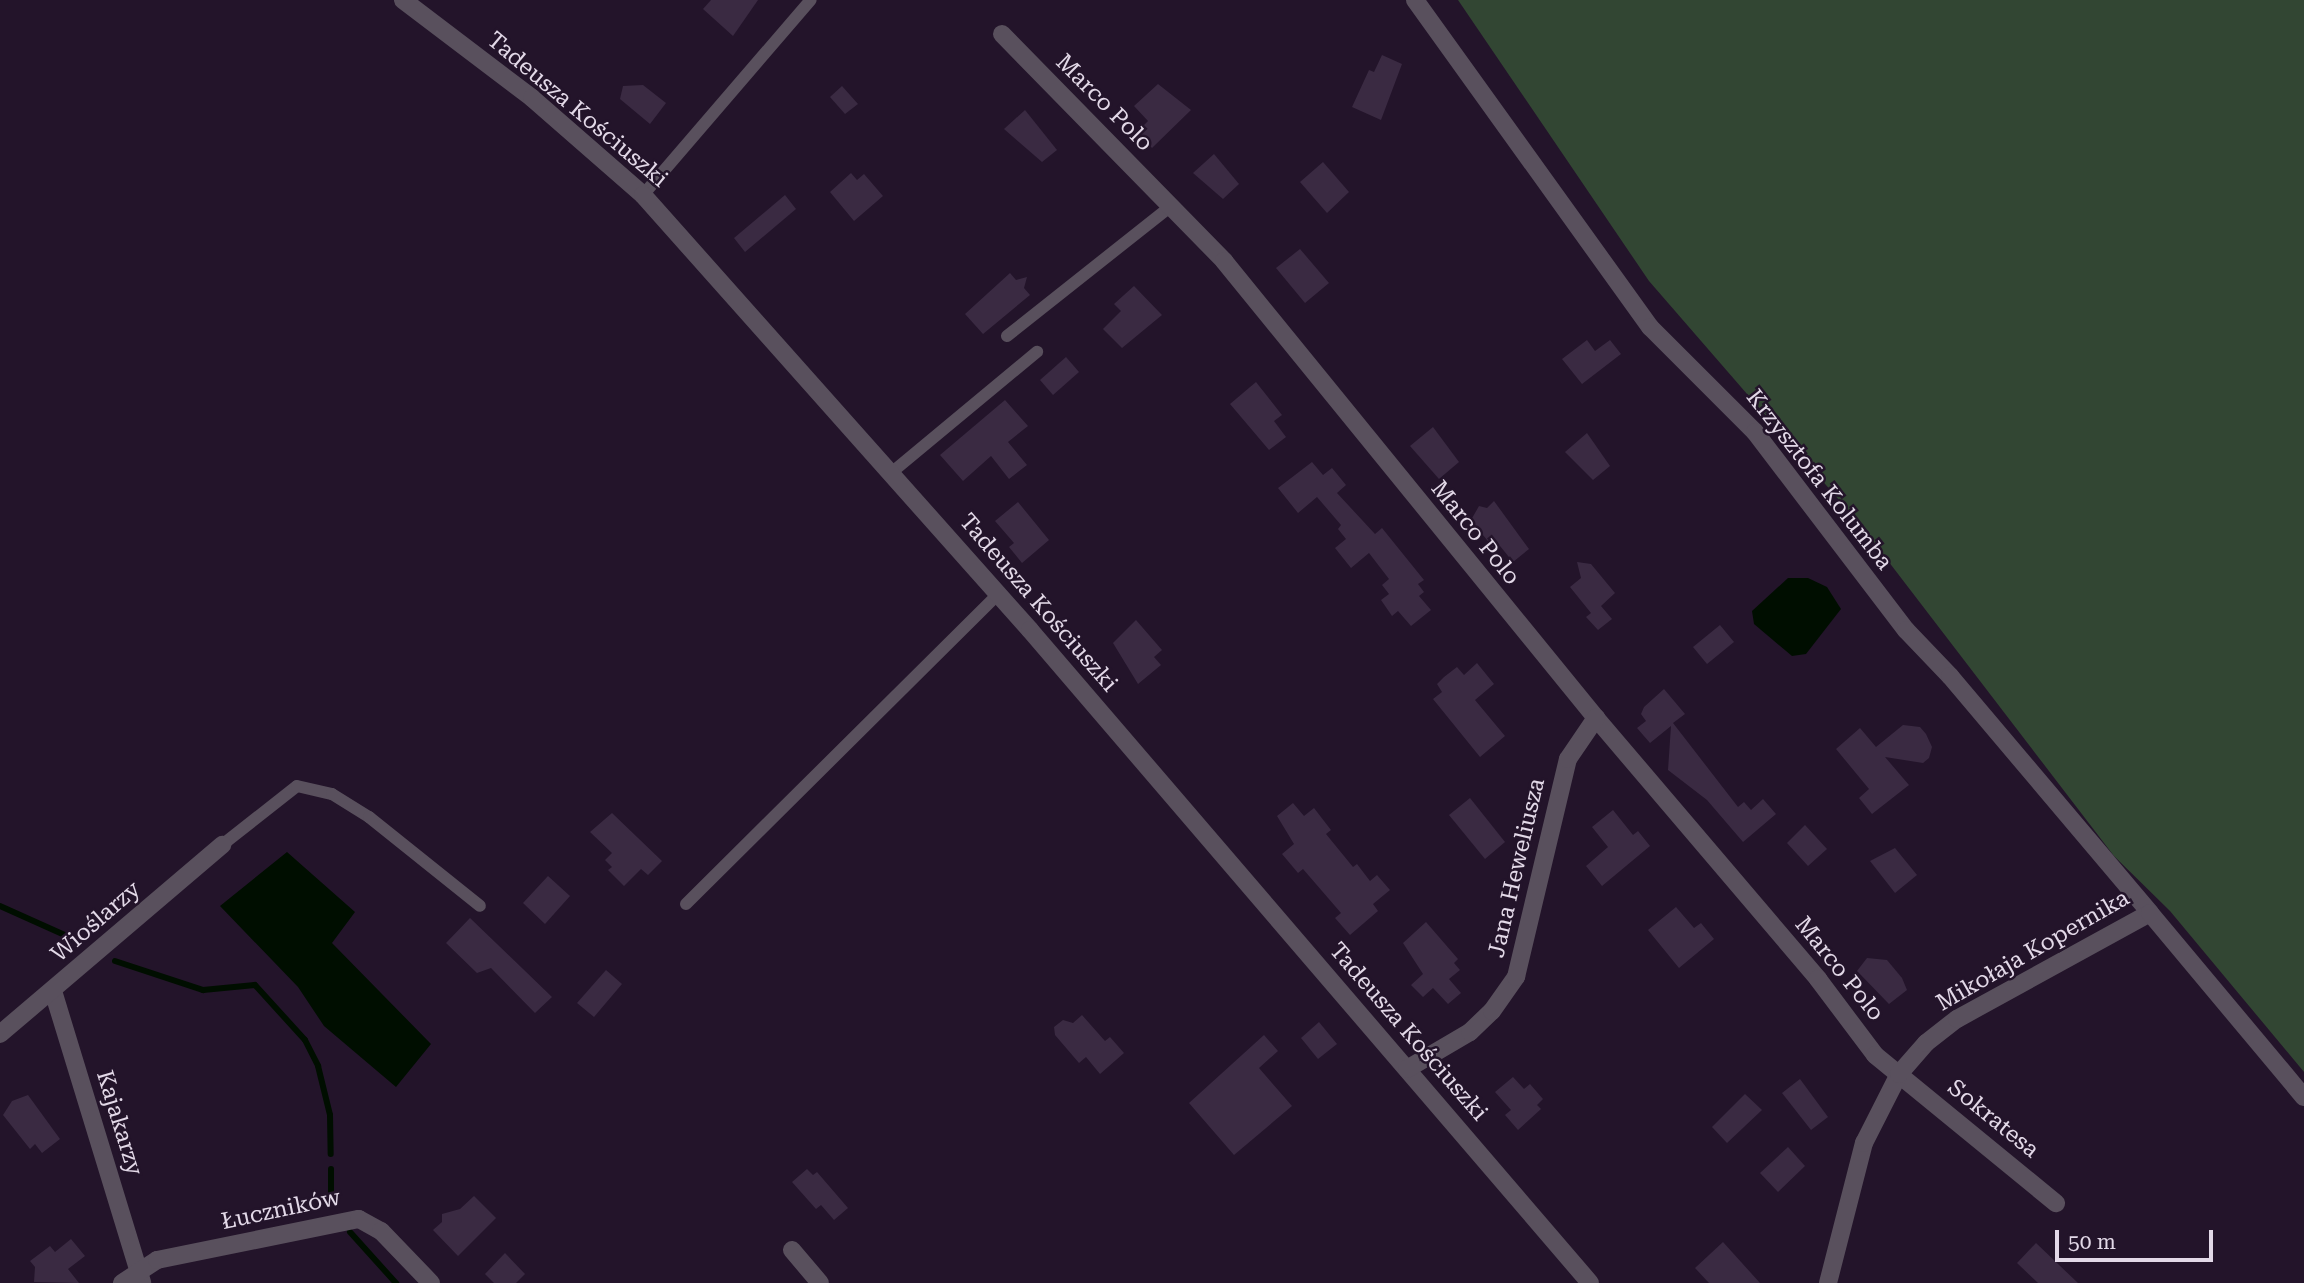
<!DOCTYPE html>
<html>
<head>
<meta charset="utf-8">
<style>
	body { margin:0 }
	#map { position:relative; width:2304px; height:1283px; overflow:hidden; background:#23142a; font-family:"Roboto Serif",serif }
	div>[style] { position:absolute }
	.green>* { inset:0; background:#324633 }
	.water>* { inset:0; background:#000e00 }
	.stream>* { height:6px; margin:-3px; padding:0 3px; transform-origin:3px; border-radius:3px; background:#000e00 }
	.building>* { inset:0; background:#3a2a42 }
	.service>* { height:12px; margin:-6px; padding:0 6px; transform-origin:6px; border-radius:6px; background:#59505d }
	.minor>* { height:18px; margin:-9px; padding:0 9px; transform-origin:9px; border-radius:9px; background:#59505d }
	.tertiary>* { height:18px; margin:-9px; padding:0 9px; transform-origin:9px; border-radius:9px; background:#59505d }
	span { translate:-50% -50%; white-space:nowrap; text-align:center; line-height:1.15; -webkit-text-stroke:5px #23142a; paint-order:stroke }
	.street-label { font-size:23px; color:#e3d9e8 }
	.scale { position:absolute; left:2055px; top:1230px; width:158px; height:32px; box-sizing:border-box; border:4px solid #e3d9e8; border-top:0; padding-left:9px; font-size:21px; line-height:24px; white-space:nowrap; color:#e3d9e8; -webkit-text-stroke:5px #23142a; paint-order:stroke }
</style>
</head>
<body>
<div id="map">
	<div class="green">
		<div style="clip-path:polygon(1458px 0,2304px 0,2304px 1072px,2170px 911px,2114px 856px,1859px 523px,1649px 281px)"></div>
	</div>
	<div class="water">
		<div style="clip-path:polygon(1788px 578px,1808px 578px,1827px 587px,1841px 609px,1806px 654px,1792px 656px,1754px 624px,1752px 611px)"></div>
		<div style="clip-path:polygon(287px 852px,355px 912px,332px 943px,431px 1044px,396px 1087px,324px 1026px,298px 987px,220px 906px)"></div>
	</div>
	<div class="stream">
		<div style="left:0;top:906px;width:85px;rotate:24.2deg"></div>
		<div style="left:115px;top:961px;width:93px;rotate:18.2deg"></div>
		<div style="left:203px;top:990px;width:52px;rotate:-5.5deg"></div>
		<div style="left:255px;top:985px;width:74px;rotate:47.7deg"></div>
		<div style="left:305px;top:1040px;width:29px;rotate:63deg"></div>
		<div style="left:318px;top:1066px;width:50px;rotate:76.2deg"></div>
		<div style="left:330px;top:1115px;width:39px;rotate:89deg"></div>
		<div style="left:331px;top:1169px;width:33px;rotate:90deg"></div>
		<div style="left:350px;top:1232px;width:69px;rotate:48deg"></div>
	</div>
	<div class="building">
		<div style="clip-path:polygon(711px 0,758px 0,733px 36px,703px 9px)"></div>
		<div style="clip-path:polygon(1382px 55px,1402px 64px,1381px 120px,1352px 107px,1369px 70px,1374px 72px)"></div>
		<div style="clip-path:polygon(1158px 84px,1191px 110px,1152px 148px,1137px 132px,1148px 121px,1134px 106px)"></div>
		<div style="clip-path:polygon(643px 85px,666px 103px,650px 124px,620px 99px,623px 86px)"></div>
		<div style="clip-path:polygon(842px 86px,858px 104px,845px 114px,830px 97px)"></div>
		<div style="clip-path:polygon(1025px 110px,1057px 150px,1042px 162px,1004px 129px)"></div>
		<div style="clip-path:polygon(1214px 154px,1239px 184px,1223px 199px,1193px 173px)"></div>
		<div style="clip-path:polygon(1323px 162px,1349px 192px,1327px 213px,1300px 182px)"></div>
		<div style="clip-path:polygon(851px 173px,857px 180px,864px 174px,883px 196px,854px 221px,830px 192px)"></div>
		<div style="clip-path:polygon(785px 195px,796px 209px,745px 252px,734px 238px)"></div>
		<div style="clip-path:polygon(1300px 249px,1329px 283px,1305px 303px,1276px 268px)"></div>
		<div style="clip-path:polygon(1010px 273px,1016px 280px,1027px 277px,1024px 288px,1030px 295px,983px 334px,965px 314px)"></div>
		<div style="clip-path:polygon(1134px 286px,1162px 315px,1122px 348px,1103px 329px,1121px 311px,1114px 304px)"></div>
		<div style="clip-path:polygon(1587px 340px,1595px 351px,1610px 340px,1621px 354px,1582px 384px,1562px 359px)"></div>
		<div style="clip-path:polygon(1066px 357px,1079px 372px,1053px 395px,1040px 380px)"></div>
		<div style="clip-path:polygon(1256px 382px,1282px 415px,1274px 421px,1286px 437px,1269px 450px,1230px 404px)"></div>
		<div style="clip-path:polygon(1005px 400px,1028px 426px,1008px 442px,1027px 465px,1009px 479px,991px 456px,963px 481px,940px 455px)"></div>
		<div style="clip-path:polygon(1433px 427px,1459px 462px,1439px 479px,1410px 446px)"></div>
		<div style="clip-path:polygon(1587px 433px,1610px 466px,1593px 480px,1565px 452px)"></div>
		<div style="clip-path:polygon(1312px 462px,1323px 475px,1332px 468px,1346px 485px,1337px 493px,1375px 534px,1382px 528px,1424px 580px,1418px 584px,1424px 592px,1419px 596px,1431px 610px,1411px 626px,1398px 611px,1392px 616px,1381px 600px,1389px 594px,1382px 585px,1389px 579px,1369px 553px,1351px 568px,1335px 548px,1346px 539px,1338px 529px,1341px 525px,1317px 497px,1298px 513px,1278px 488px)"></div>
		<div style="clip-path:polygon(1494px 501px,1529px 549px,1513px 562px,1500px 546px,1495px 550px,1471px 520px,1479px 506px,1487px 508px)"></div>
		<div style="clip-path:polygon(1018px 502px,1049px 540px,1022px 563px,1009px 547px,1014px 543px,995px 521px)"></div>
		<div style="clip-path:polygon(1577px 562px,1591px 564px,1615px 593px,1601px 606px,1612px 619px,1598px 630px,1586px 617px,1591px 613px,1570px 587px,1581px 578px)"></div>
		<div style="clip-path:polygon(1136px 620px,1162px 650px,1154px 657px,1161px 665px,1138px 684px,1113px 643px)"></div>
		<div style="clip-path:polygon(1720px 625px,1734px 642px,1707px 664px,1693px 647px)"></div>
		<div style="clip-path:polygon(1477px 663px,1494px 684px,1475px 700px,1505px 736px,1480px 757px,1433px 699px,1442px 692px,1437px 684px,1444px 677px,1457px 667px,1464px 675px)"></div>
		<div style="clip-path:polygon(1664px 689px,1685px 714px,1673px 723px,1738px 807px,1744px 802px,1751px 810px,1763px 799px,1776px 814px,1743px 842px,1707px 800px,1668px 770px,1671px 726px,1650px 743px,1637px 728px,1646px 721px,1641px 714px,1644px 707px)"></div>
		<div style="clip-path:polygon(1903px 725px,1920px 727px,1926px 734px,1932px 747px,1929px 758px,1923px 763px,1885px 757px,1909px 785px,1872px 814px,1859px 798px,1869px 789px,1836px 749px,1860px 728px,1876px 747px)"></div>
		<div style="clip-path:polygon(1470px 798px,1505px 842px,1485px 859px,1449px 815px)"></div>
		<div style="clip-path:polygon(1293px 803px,1304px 816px,1314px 808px,1331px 830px,1326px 834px,1353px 867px,1357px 864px,1370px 881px,1377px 875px,1390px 890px,1373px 904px,1378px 911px,1350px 935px,1335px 918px,1341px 913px,1303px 869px,1298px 873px,1282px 854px,1294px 844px,1277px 816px)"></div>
		<div style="clip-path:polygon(1613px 810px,1633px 835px,1638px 831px,1650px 846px,1602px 886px,1586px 866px,1608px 847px,1592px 827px)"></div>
		<div style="clip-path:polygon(612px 813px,662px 861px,648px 875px,641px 869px,624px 886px,608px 870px,612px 867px,605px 860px,612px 853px,590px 832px)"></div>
		<div style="clip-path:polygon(1805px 825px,1827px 849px,1808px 866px,1787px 843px)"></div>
		<div style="clip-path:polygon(1895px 848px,1917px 875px,1895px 893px,1870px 861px)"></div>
		<div style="clip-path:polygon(548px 876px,570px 896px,545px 924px,523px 903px)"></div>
		<div style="clip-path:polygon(1676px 907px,1694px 928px,1701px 923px,1714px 939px,1679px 968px,1648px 930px)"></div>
		<div style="clip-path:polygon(470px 918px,552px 997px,535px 1013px,491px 968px,477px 973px,446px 943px)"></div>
		<div style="clip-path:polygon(1426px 922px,1458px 959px,1454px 963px,1460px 970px,1449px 979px,1461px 993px,1448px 1004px,1433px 988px,1423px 997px,1411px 985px,1423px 974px,1403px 943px)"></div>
		<div style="clip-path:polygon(1867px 958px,1887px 960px,1902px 978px,1907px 990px,1889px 1004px,1857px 971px)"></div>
		<div style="clip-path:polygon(606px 970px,622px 984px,594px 1017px,577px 1003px)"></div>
		<div style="clip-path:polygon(1082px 1015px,1105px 1041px,1110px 1037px,1124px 1053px,1100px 1074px,1086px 1057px,1079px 1063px,1055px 1035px,1054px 1027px,1063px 1020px,1073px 1023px)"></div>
		<div style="clip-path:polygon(1319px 1022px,1337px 1044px,1318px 1059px,1301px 1038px)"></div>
		<div style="clip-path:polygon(1264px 1035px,1278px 1051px,1259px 1068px,1292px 1106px,1234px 1155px,1189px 1103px)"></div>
		<div style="clip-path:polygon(1513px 1077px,1524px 1089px,1530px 1084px,1543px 1099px,1537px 1105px,1541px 1109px,1518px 1130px,1505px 1115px,1511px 1110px,1495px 1092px)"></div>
		<div style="clip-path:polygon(1800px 1079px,1828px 1117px,1811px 1130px,1782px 1093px)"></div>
		<div style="clip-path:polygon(1745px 1094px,1762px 1110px,1727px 1143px,1712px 1127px)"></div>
		<div style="clip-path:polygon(28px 1095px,60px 1139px,42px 1153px,35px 1144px,30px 1149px,3px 1115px,12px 1101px)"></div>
		<div style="clip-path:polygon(1788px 1147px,1805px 1166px,1778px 1192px,1760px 1173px)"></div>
		<div style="clip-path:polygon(807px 1169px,813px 1175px,817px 1172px,848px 1208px,834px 1220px,821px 1205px,816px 1209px,792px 1182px)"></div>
		<div style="clip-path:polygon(474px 1196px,496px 1218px,458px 1256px,433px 1230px,442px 1222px,442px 1214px,460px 1209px)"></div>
		<div style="clip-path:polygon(71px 1239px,85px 1256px,68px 1269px,79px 1283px,34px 1282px,35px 1267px,30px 1261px,50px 1246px,55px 1252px)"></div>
		<div style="clip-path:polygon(1723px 1242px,1760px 1283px,1709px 1283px,1695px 1268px)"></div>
		<div style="clip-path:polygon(2036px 1243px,2078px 1283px,2038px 1283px,2017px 1263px)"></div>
		<div style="clip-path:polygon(505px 1253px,525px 1274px,516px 1283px,494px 1283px,485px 1274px)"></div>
	</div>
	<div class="service">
		<div style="left:643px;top:195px;width:257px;rotate:-49.3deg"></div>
		<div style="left:1007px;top:336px;width:211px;rotate:-38.4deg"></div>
		<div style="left:891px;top:473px;width:190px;rotate:-39.7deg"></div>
		<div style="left:222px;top:845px;width:95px;rotate:-38.2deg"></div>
		<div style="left:297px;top:786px;width:36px;rotate:13deg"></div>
		<div style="left:332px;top:794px;width:44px;rotate:31.9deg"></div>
		<div style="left:369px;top:817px;width:142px;rotate:38.7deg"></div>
		<div style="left:686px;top:904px;width:440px;rotate:-44.8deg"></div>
	</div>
	<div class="minor">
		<div style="left:403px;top:0;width:162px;rotate:37.2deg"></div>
		<div style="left:532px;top:98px;width:147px;rotate:41.1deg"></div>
		<div style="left:643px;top:195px;width:582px;rotate:48.34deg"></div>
		<div style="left:1030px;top:630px;width:860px;rotate:49.38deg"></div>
		<div style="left:1415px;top:0;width:403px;rotate:54.3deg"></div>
		<div style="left:1650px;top:327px;width:148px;rotate:45deg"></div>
		<div style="left:1755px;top:432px;width:249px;rotate:52.7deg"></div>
		<div style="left:1906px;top:630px;width:64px;rotate:46.3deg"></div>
		<div style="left:1950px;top:676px;width:310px;rotate:49.8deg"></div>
		<div style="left:1002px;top:34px;width:318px;rotate:45.6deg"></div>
		<div style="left:1224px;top:261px;width:589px;rotate:50.85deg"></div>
		<div style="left:1596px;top:718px;width:343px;rotate:49.6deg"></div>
		<div style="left:1818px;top:979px;width:95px;rotate:53.1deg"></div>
		<div style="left:1875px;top:1055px;width:234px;rotate:39.3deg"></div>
		<div style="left:53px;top:991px;width:305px;rotate:73deg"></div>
		<div style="left:0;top:1034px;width:292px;rotate:-40.4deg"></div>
		<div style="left:1407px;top:1069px;width:73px;rotate:-30.4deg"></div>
		<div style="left:1470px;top:1032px;width:30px;rotate:-44deg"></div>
		<div style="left:1492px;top:1011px;width:42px;rotate:-54.8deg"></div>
		<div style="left:1516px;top:977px;width:224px;rotate:-76.6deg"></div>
		<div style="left:1568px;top:759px;width:50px;rotate:-55.7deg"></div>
		<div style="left:792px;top:1250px;width:43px;rotate:49.7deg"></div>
		<div style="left:122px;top:1283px;width:42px;rotate:-33.3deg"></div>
		<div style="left:157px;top:1260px;width:206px;rotate:-11.5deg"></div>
		<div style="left:359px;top:1219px;width:25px;rotate:29deg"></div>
		<div style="left:381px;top:1231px;width:72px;rotate:46.1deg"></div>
	</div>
	<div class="tertiary">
		<div style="left:1828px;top:1283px;width:145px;rotate:-75.6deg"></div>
		<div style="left:1864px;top:1143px;width:77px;rotate:-63.1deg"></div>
		<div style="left:1899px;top:1074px;width:41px;rotate:-48.9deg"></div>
		<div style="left:1926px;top:1043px;width:39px;rotate:-38deg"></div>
		<div style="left:1957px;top:1019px;width:220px;rotate:-28.8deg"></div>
		<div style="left:2150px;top:913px;width:240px;rotate:50.1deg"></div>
	</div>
	<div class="street-label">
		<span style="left:1104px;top:103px;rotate:45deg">Marco Polo</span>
		<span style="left:577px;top:110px;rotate:40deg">Tadeusza Kościuszki</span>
		<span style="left:1819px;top:480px;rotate:52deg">Krzysztofa Kolumba</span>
		<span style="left:1475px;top:533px;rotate:51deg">Marco Polo</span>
		<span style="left:1038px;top:603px;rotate:49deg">Tadeusza Kościuszki</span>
		<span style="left:1517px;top:868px;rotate:-77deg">Jana Heweliusza</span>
		<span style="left:96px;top:922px;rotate:-41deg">Wioślarzy</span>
		<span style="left:2033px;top:951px;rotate:-30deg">Mikołaja Kopernika</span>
		<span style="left:1839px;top:969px;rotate:51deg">Marco Polo</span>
		<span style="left:1408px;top:1032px;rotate:49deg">Tadeusza Kościuszki</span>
		<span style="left:1993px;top:1119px;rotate:39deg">Sokratesa</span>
		<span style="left:119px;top:1123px;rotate:73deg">Kajakarzy</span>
		<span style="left:281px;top:1210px;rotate:-12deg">Łuczników</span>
	</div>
	<div class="scale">50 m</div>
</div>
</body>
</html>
